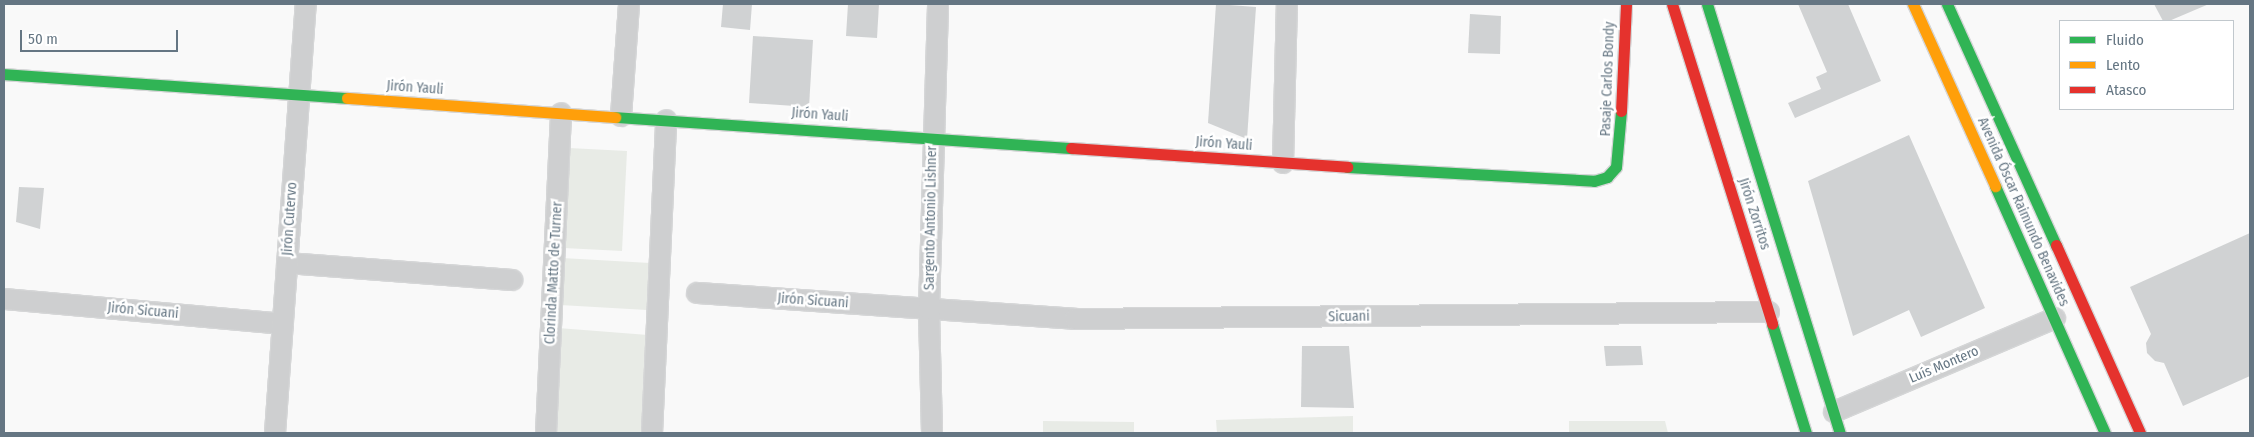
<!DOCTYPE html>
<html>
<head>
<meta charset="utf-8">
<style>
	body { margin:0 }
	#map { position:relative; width:2254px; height:437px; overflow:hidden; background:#f9f9f9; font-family:"Fira Sans Condensed",sans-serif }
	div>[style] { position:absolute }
	.green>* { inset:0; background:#e8ebe6 }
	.building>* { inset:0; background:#d0d2d3 }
	.roads { filter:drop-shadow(1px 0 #d5d6d7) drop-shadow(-1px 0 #d5d6d7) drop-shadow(0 1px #d5d6d7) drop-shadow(0 -1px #d5d6d7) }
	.street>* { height:20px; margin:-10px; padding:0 10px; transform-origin:10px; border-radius:10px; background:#cecfd0 }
	.fast>* { height:11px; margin:-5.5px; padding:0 5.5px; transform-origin:5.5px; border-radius:5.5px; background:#30b455 }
	.slow>* { height:11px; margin:-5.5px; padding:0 5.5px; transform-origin:5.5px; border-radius:5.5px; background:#ff9f0a }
	.jam>* { height:11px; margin:-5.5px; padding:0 5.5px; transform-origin:5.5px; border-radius:5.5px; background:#e5322d }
	span { translate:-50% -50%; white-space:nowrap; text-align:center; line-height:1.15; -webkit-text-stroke:5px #fff; paint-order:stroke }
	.street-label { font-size:14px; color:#657683 }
	.frame { position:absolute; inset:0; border:5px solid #657683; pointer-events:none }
	.legend { position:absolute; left:2059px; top:20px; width:175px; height:90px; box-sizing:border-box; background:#fff; border:1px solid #c1c8cd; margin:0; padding:6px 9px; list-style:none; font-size:15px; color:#657683 }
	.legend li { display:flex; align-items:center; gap:10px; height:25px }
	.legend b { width:25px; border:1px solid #c1c8cd }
	.scale { position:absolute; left:20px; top:30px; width:158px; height:22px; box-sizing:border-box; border:2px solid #657683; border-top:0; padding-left:6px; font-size:15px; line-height:18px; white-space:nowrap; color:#657683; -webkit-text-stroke:4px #fff; paint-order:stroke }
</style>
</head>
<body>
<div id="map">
	<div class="green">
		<div style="clip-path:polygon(569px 148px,627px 151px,622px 251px,564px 248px)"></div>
		<div style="clip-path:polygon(562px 258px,650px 263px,647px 310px,560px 305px)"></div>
		<div style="clip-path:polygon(558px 328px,661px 336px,656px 433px,553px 433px)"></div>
		<div style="clip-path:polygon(1353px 416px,1353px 433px,1217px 433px,1216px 420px)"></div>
		<div style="clip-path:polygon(1043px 421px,1134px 422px,1134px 433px,1043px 433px)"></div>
		<div style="clip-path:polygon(1569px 421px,1665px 421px,1668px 433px,1569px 433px)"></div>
	</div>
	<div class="building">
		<div style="clip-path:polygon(723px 4px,752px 4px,750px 30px,721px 27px)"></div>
		<div style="clip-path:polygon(848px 4px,879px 4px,877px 38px,846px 36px)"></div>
		<div style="clip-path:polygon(1216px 4px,1256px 7px,1247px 139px,1208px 123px)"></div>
		<div style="clip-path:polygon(1798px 4px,1848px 4px,1881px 81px,1795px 118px,1788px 103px,1821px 89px,1816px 77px,1827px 72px)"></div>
		<div style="clip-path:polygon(2154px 4px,2209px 4px,2169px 21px,2163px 21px)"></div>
		<div style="clip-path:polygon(1470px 14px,1501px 16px,1500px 54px,1468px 53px)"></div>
		<div style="clip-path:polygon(753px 36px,813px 40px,809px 107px,749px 103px)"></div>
		<div style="clip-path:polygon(1909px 135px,1985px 308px,1921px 337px,1909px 310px,1853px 336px,1808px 181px)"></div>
		<div style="clip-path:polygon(19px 187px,44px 188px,40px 229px,16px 222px)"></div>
		<div style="clip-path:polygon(2250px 233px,2250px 376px,2183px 406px,2164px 363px,2155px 361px,2147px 353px,2146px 343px,2151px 334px,2130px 287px)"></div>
		<div style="clip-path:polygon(1302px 346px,1349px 346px,1354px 408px,1301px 407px)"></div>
		<div style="clip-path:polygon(1604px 346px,1641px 346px,1643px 365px,1606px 366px)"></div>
	</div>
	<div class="roads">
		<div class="street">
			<div style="left:621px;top:116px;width:112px;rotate:-85.9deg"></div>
			<div style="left:1283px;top:163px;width:159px;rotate:-88.6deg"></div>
			<div style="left:287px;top:263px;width:226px;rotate:4.3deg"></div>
			<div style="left:697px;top:293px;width:379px;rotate:3.9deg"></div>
			<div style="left:1075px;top:319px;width:694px;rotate:-0.58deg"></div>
			<div style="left:4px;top:299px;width:280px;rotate:5.1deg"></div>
			<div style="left:1834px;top:412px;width:240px;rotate:-23deg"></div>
			<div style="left:275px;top:433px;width:430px;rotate:-85.9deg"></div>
			<div style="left:546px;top:433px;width:320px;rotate:-87.3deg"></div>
			<div style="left:652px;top:433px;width:313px;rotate:-87.4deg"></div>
			<div style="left:932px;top:433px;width:124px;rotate:-91.4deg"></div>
			<div style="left:929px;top:309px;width:305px;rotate:-88.3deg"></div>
		</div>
		<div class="fast">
			<div style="left:1707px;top:4px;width:449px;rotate:72.8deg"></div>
			<div style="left:1947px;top:4px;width:265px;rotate:65.7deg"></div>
			<div style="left:4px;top:74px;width:344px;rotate:4deg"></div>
			<div style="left:615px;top:117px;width:457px;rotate:3.9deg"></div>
			<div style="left:1347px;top:167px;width:247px;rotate:3.2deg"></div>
			<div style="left:1594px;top:181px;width:14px;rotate:-17deg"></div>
			<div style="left:1607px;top:177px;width:13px;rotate:-48deg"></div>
			<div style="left:1616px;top:167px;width:56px;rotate:-84.9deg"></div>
			<div style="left:1995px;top:186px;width:270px;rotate:66deg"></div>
			<div style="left:1772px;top:324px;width:114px;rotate:72.7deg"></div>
		</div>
		<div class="slow">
			<div style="left:1913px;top:4px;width:200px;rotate:65.7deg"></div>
			<div style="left:347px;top:98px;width:269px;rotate:4.1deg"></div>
		</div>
		<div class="jam">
			<div style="left:1672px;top:4px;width:335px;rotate:72.6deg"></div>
			<div style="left:1621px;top:111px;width:107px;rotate:-87.3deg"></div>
			<div style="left:1071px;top:148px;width:277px;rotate:3.9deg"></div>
			<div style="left:2056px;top:245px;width:206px;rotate:65.9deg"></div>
		</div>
	</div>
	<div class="street-label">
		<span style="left:1608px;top:79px;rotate:-88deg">Pasaje Carlos Bondy</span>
		<span style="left:415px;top:88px;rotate:4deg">Jirón Yauli</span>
		<span style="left:820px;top:115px;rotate:4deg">Jirón Yauli</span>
		<span style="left:1224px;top:144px;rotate:4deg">Jirón Yauli</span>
		<span style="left:2023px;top:212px;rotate:66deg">Avenida Óscar Raimundo Benavides</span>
		<span style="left:1754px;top:214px;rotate:72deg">Jirón Zorritos</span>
		<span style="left:931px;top:218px;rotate:-89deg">Sargento Antonio Lishner</span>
		<span style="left:290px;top:219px;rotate:-86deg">Jirón Cutervo</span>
		<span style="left:554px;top:273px;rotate:-87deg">Clorinda Matto de Turner</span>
		<span style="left:813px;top:301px;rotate:4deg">Jirón Sicuani</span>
		<span style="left:143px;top:311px;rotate:5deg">Jirón Sicuani</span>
		<span style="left:1349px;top:317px;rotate:-1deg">Sicuani</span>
		<span style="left:1944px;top:365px;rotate:-23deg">Luís Montero</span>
	</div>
	<div class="frame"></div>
	<ul class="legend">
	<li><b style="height:6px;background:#30b455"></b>Fluido</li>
	<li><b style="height:6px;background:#ff9f0a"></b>Lento</li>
	<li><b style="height:6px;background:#e5322d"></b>Atasco</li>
	</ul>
	<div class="scale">50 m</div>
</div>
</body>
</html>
